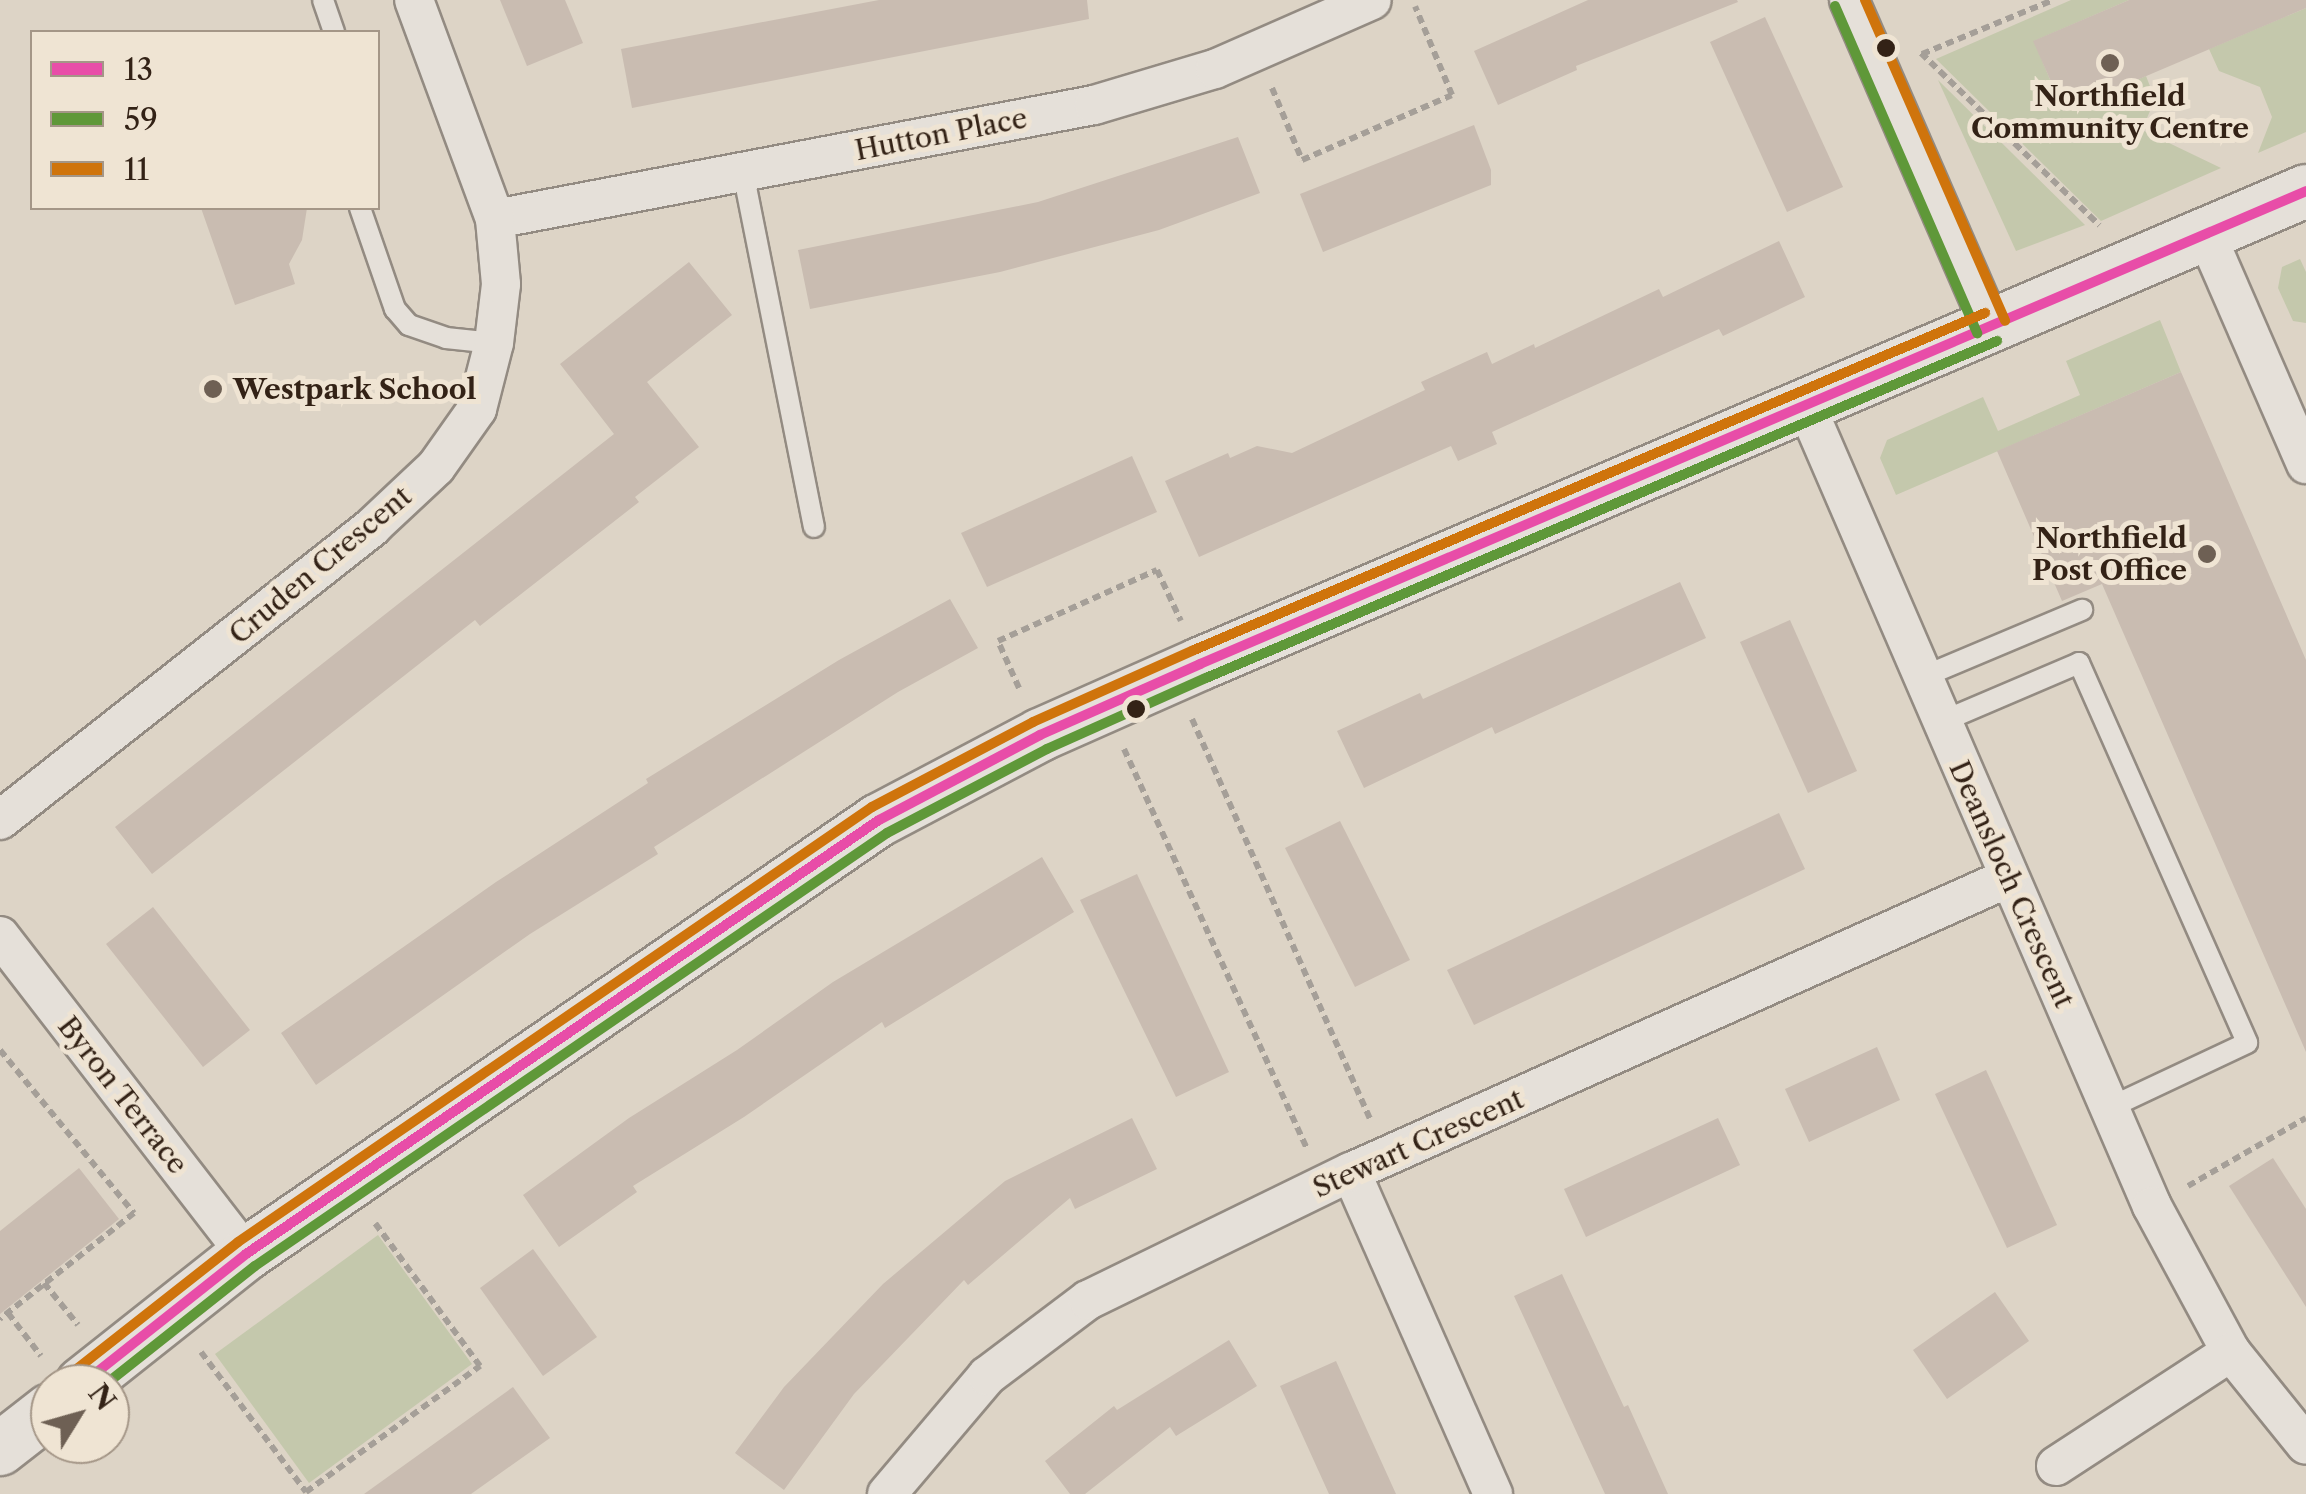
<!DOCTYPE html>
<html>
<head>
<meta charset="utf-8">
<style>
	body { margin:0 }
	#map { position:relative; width:2306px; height:1494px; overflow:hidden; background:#ddd4c6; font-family:"Libre Caslon Text",serif }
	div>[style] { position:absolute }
	.green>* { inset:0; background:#c4c8ac }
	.building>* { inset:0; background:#c9bcb1 }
	.path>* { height:6px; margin-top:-3px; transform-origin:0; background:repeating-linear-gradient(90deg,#a59f98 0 8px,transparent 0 13px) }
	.roads { filter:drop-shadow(2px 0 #938b82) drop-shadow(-2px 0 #938b82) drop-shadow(0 2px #938b82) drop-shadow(0 -2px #938b82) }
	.lane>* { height:20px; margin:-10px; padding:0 10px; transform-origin:10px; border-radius:10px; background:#e5e0d9 }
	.street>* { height:38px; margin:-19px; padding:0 19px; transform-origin:19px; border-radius:19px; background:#e5e0d9 }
	.secondary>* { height:52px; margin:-26px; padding:0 26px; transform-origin:26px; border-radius:26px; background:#e5e0d9 }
	.bus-1>* { height:10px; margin:-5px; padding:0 5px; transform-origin:5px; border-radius:5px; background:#e84da8 }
	.bus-2>* { height:10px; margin:-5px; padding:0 5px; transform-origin:5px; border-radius:5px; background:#5f9839 }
	.bus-3>* { height:10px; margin:-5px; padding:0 5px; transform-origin:5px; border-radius:5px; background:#cf740c }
	.dots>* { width:28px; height:28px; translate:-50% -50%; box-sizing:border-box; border:5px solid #efe4d3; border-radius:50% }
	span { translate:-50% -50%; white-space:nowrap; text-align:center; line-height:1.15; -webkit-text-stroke:10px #efe4d3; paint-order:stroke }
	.poi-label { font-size:28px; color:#332216; font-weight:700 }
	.left { translate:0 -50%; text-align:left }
	.right { translate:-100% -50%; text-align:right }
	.street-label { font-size:28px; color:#332216 }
	.legend { position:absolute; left:30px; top:30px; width:350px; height:180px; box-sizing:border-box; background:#efe4d3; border:2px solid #a49687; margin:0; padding:12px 18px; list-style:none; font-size:30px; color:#332216 }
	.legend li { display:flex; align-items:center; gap:20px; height:50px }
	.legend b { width:50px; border:2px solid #a49687 }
	.north { position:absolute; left:30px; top:1364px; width:100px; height:100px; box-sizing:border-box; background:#efe4d3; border:2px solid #a49687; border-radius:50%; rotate:53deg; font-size:28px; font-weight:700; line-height:40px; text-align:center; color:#332216 }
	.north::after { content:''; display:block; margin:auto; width:35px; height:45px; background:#6e6054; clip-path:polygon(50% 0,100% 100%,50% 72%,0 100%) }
</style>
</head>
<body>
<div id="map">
	<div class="green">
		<div style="clip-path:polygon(2071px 0,2129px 0,2034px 41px,2063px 111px,2146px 76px,2155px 99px,2142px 130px,2221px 168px,2101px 221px,1936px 59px)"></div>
		<div style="clip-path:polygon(2306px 8px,2306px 132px,2258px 153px,2272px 117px,2260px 87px,2219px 71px,2209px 49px)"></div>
		<div style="clip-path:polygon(1938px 80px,2085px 225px,2016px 251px)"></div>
		<div style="clip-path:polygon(2300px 259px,2306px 272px,2306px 323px,2293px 321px,2278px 288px,2282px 267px)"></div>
		<div style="clip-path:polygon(2160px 320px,2181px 372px,1896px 495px,1880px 458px,1887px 440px,1983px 397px,1998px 431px,2080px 395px,2066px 361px)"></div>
		<div style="clip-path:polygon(378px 1235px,472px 1364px,309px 1483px,215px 1354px)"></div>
	</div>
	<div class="building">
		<div style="clip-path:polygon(500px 0,565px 0,583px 43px,527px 66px)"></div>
		<div style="clip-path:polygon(879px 0,1087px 0,1089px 19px,632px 108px,621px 49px)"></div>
		<div style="clip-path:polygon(1588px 0,1737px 0,1738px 2px,1576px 66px,1577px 70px,1498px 105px,1474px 51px)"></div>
		<div style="clip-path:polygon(2129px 0,2306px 0,2306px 8px,2064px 111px,2033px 41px)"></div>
		<div style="clip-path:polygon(1765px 17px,1843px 187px,1787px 212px,1710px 42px)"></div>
		<div style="clip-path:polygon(1474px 125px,1491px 170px,1491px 185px,1323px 252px,1300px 194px)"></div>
		<div style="clip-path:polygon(1238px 137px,1260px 193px,1159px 230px,1000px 272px,810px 309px,798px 250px,1038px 202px)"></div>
		<div style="clip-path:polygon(201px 208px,307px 208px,302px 240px,289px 264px,295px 284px,235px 305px)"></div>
		<div style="clip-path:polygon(1779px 241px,1805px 297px,1723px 336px,1719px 329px,1492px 432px,1497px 444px,1458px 461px,1451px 446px,1199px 557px,1165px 481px,1228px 453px,1230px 458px,1257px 446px,1292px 453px,1425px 390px,1421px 382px,1487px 352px,1492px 364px,1534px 344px,1535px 348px,1659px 289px,1663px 297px)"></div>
		<div style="clip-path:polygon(689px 262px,732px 315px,647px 382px,699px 447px,635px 497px,639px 502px,480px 626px,475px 620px,152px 874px,115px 827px,614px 434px,560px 364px)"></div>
		<div style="clip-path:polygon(2181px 372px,2306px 660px,2306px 1052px,2102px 584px,2062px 601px,1997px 451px)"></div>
		<div style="clip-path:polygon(1132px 456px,1157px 512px,987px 587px,961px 533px)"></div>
		<div style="clip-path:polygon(1680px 582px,1706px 638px,1495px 734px,1492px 727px,1364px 788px,1337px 731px,1420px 693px,1423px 699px)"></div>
		<div style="clip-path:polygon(950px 599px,978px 648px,898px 692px,654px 847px,658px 854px,530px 934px,316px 1085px,281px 1033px,496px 882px,648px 783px,646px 779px,839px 660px)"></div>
		<div style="clip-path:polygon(1790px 620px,1857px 771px,1808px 793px,1740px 642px)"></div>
		<div style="clip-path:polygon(1779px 813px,1805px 869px,1474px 1025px,1447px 970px)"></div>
		<div style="clip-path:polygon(1340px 821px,1410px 960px,1355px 987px,1285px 848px)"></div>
		<div style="clip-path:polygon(1042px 857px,1074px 912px,885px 1028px,882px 1022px,744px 1117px,633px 1186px,637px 1192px,559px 1247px,523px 1195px,629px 1118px,737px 1050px,833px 982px)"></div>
		<div style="clip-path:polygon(1137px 874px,1229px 1072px,1176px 1097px,1080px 900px)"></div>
		<div style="clip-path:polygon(153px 907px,250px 1030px,203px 1067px,106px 944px)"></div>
		<div style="clip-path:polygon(1877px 1047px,1900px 1100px,1809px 1142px,1785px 1089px)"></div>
		<div style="clip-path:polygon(1986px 1070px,2057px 1225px,2007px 1248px,1935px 1094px)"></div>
		<div style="clip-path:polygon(1132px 1118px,1157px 1169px,1075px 1209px,1070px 1198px,968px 1285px,964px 1280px,854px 1394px,784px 1490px,735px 1453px,784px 1387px,883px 1284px,1005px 1181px)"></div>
		<div style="clip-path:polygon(1718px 1118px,1740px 1165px,1586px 1237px,1564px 1189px)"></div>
		<div style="clip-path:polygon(2273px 1158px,2306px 1209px,2306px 1307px,2229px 1186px)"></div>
		<div style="clip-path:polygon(79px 1168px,119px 1219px,0 1314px,0 1231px)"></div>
		<div style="clip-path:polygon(533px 1249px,597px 1337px,543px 1376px,480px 1288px)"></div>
		<div style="clip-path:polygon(1562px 1274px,1624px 1407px,1628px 1405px,1668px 1494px,1605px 1494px,1514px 1296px)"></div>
		<div style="clip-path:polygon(1995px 1292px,2029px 1341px,1947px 1399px,1913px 1350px)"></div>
		<div style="clip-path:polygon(1229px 1340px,1257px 1386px,1176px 1436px,1170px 1427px,1085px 1494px,1070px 1494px,1045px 1461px,1114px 1406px,1117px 1410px)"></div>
		<div style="clip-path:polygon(1336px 1361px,1357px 1408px,1396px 1494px,1329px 1494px,1280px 1386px)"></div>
		<div style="clip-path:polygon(513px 1387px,550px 1438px,471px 1494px,364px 1494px)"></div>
	</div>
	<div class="path">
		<div style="left:1921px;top:53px;width:248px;rotate:44deg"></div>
		<div style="left:1922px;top:54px;width:142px;rotate:-22.4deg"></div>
		<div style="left:1272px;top:88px;width:78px;rotate:67.4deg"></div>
		<div style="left:1302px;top:160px;width:163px;rotate:-23.4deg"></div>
		<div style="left:1452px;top:95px;width:96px;rotate:-112.6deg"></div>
		<div style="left:1019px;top:688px;width:51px;rotate:-114.1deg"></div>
		<div style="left:998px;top:641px;width:174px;rotate:-24.1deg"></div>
		<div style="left:1157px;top:570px;width:56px;rotate:64.8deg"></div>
		<div style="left:1192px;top:719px;width:437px;rotate:66deg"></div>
		<div style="left:1124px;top:749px;width:438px;rotate:65.4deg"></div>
		<div style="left:0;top:1050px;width:211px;rotate:50.6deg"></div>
		<div style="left:134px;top:1213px;width:171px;rotate:141.7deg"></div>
		<div style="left:2188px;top:1186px;width:136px;rotate:-30deg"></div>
		<div style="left:44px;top:1283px;width:54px;rotate:51deg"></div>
		<div style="left:8px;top:1313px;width:54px;rotate:52.5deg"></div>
		<div style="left:201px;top:1352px;width:175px;rotate:53.1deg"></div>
		<div style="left:306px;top:1492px;width:215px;rotate:-35.9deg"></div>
		<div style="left:480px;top:1366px;width:177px;rotate:-126.3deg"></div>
	</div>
	<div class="roads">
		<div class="lane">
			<div style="left:323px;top:0;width:34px;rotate:71deg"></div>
			<div style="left:743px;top:172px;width:362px;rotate:78.7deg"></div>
			<div style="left:360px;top:208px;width:107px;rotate:70.9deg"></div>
			<div style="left:395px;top:309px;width:21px;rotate:49deg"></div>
			<div style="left:409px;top:325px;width:39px;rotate:19deg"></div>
			<div style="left:446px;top:338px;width:48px;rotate:5.9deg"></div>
			<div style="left:1920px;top:678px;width:176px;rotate:-22.8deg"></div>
			<div style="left:1941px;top:722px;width:150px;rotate:-23.1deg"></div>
			<div style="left:2079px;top:663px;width:415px;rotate:66.1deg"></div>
			<div style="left:2247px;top:1043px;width:150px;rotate:154.8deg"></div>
		</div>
		<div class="street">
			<div style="left:1849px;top:0;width:357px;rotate:66.5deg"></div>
			<div style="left:495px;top:219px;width:610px;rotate:-10.78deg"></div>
			<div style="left:1094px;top:105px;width:126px;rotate:-16.6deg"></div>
			<div style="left:1215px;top:69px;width:171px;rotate:-23.7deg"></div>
			<div style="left:2206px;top:234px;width:251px;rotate:66.5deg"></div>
			<div style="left:1807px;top:408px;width:869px;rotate:66.62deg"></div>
			<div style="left:2152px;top:1206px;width:166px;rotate:61.6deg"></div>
			<div style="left:2231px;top:1352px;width:119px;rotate:51.1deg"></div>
			<div style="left:0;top:820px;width:475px;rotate:-38.2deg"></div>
			<div style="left:373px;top:526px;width:86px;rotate:-43.1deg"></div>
			<div style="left:436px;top:467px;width:71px;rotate:-54.7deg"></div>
			<div style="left:477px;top:409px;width:68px;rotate:-75.6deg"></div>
			<div style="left:494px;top:343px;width:59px;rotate:-83.2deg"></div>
			<div style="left:501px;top:284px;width:65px;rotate:-95.3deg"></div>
			<div style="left:495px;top:219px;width:233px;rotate:-110.3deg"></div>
			<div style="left:0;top:936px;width:402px;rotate:52.3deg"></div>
			<div style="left:1351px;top:1172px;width:352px;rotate:66.2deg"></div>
			<div style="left:2056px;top:1466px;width:209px;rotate:-33.1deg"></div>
			<div style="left:887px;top:1494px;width:155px;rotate:-49.7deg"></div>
			<div style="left:987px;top:1376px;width:126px;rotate:-37deg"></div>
			<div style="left:1088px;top:1300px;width:292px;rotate:-26deg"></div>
			<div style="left:1351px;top:1172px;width:720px;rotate:-24.11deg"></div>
		</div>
		<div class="secondary">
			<div style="left:82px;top:1384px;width:209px;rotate:-38.4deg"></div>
			<div style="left:246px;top:1254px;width:767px;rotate:-34.44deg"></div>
			<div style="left:879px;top:820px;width:182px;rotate:-27.8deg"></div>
			<div style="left:1040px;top:735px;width:175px;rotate:-23.9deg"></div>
			<div style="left:1200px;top:664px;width:1203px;rotate:-23.15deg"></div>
			<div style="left:0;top:1449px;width:63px;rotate:-38deg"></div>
		</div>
	</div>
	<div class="bus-1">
		<div style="left:82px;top:1384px;width:209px;rotate:-38.4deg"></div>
		<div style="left:246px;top:1254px;width:767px;rotate:-34.44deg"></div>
		<div style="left:879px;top:820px;width:182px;rotate:-27.8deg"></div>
		<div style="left:1040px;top:735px;width:175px;rotate:-23.9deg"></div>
		<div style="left:1200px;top:664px;width:1203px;rotate:-23.15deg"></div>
	</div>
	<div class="bus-2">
		<div style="left:1835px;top:6px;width:357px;rotate:66.5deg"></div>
		<div style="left:106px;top:1384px;width:190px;rotate:-38.4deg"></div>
		<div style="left:255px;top:1266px;width:766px;rotate:-34.42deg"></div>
		<div style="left:887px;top:833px;width:181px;rotate:-27.7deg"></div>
		<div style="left:1047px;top:749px;width:174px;rotate:-24.1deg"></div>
		<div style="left:1206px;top:678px;width:860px;rotate:-23.08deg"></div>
	</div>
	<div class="bus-3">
		<div style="left:1865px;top:0;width:350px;rotate:66.4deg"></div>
		<div style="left:73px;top:1372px;width:210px;rotate:-38.2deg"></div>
		<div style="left:238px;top:1242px;width:769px;rotate:-34.45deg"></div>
		<div style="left:872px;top:807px;width:182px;rotate:-27.8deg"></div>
		<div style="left:1033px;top:722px;width:176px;rotate:-24.1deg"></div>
		<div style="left:1194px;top:650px;width:860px;rotate:-23.08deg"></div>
	</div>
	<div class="dots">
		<div style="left:1886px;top:48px;background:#332216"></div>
		<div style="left:2110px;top:63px;background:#6e6054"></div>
		<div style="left:213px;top:389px;background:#6e6054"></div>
		<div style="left:2207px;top:554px;background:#6e6054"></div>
		<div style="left:1136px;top:709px;background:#332216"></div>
	</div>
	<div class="poi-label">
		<span style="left:2110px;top:112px">Northfield<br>Community Centre</span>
		<span class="left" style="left:233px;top:389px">Westpark School</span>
		<span class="right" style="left:2187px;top:554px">Northfield<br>Post Office</span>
	</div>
	<div class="street-label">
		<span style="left:941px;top:134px;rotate:-11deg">Hutton Place</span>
		<span style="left:320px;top:565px;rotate:-40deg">Cruden Crescent</span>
		<span style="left:2012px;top:884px;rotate:66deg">Deansloch Crescent</span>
		<span style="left:123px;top:1095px;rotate:52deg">Byron Terrace</span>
		<span style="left:1418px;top:1143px;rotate:-24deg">Stewart Crescent</span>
	</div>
	<ul class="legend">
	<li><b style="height:12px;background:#e84da8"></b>13</li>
	<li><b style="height:12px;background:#5f9839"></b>59</li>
	<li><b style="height:12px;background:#cf740c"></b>11</li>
	</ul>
	<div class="north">N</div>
</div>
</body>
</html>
